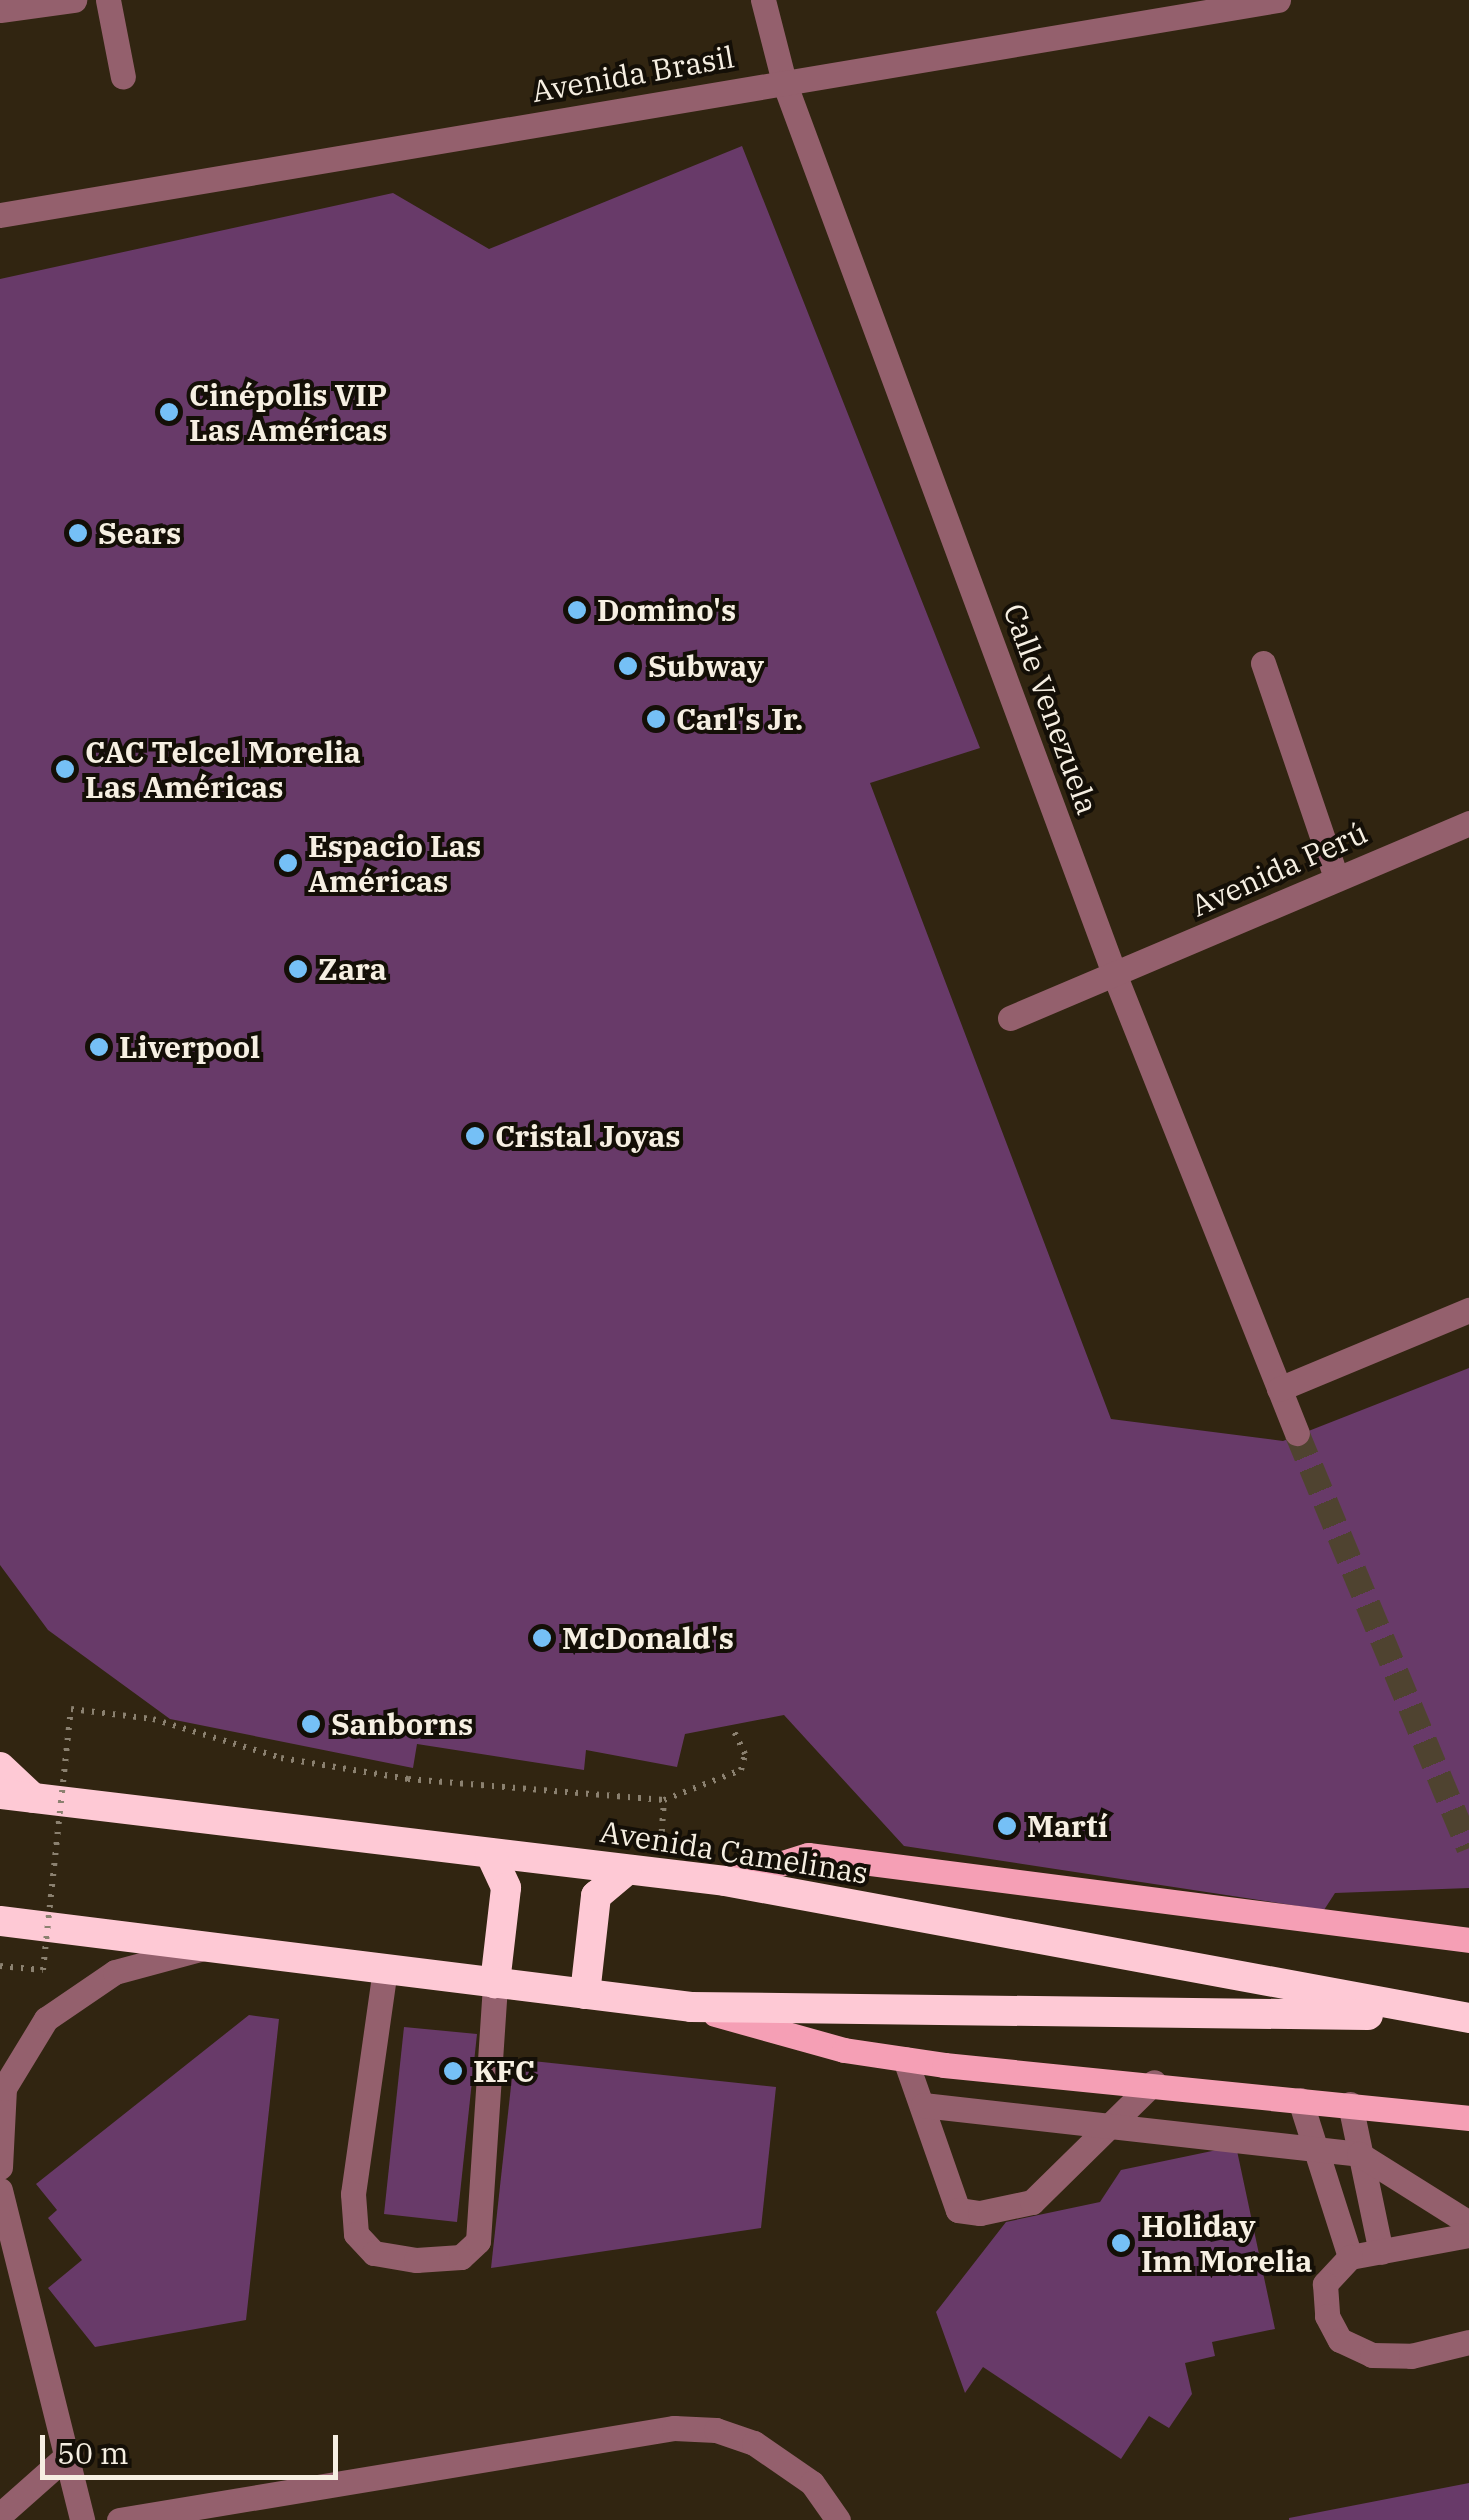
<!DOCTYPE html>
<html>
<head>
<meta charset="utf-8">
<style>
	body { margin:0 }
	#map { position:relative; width:1469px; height:2520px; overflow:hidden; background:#312511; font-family:"IBM Plex Serif",serif }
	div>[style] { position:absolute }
	.building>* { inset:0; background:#683a69 }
	.minor-tunnel>* { height:25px; margin-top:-12.5px; transform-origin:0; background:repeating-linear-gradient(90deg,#4f4330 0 25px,transparent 0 37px) }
	.path>* { height:6px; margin-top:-3px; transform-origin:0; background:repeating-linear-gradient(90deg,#8b8170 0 2.5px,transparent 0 10.5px) }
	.minor>* { height:25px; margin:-12.5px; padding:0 12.5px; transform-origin:12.5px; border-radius:12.5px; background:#94606d }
	.major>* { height:25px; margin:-12.5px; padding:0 12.5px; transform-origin:12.5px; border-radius:12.5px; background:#f59fb5 }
	.highway>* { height:30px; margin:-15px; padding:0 15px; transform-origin:15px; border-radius:15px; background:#fec9d5 }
	.path-bridge>* { height:6px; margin-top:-3px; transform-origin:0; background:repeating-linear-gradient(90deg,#8b8170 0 2.5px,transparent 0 10.5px) }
	.dots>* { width:28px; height:28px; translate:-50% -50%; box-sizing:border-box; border:5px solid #140f07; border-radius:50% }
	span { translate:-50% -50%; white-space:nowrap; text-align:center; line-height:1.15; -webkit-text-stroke:8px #140f07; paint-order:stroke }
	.street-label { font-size:30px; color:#f6efe2 }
	.poi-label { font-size:30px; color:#f6efe2; font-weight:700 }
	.left { translate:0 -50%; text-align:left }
	.scale { position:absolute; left:40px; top:2435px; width:298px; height:45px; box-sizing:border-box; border:5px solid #f6efe2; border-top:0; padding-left:12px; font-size:30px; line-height:35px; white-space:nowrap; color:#f6efe2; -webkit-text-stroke:8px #140f07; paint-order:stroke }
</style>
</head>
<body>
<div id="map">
	<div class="building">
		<div style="clip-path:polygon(742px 146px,980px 748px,870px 783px,1111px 1419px,1283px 1441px,1469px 1368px,1469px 1888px,1335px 1893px,1324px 1910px,904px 1846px,784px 1715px,685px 1734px,677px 1767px,586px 1750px,584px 1770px,417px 1744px,413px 1768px,170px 1719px,48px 1630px,0 1565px,0 279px,393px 193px,489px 249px)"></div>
		<div style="clip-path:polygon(249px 2015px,279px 2019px,246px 2320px,95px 2347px,48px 2288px,82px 2260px,48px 2218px,57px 2210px,36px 2184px)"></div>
		<div style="clip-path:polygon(404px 2027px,477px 2034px,457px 2222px,384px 2214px)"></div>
		<div style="clip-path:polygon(514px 2059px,776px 2087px,761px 2228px,491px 2268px)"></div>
		<div style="clip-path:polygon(1236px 2146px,1275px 2329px,1212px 2342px,1215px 2356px,1185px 2363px,1192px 2394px,1169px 2428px,1149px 2416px,1121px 2459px,983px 2367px,965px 2393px,936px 2312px,1006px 2222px,1100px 2202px,1121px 2170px)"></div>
		<div style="clip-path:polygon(1469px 2483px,1469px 2520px,1289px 2520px,1289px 2518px)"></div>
	</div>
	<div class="minor-tunnel">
		<div style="left:1297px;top:1433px;width:449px;rotate:67.5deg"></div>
	</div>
	<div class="path">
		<div style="left:71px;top:1709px;width:83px;rotate:7deg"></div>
		<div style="left:153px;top:1719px;width:134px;rotate:16.9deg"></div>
		<div style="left:281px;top:1758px;width:129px;rotate:9.4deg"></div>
		<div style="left:408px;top:1779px;width:257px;rotate:4.7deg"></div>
		<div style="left:661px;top:1842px;width:42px;rotate:-85.9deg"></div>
		<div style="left:664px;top:1800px;width:83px;rotate:-21.3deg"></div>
		<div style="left:741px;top:1770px;width:16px;rotate:-76deg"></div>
		<div style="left:745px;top:1754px;width:30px;rotate:-116deg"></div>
		<div style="left:0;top:1966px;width:43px;rotate:5.3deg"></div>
	</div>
	<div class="minor">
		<div style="left:108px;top:0;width:78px;rotate:79deg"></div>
		<div style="left:763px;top:0;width:85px;rotate:75.6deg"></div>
		<div style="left:784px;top:82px;width:953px;rotate:69.68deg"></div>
		<div style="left:1115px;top:976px;width:492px;rotate:68.3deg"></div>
		<div style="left:0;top:10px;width:75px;rotate:-7.7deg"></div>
		<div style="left:0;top:215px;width:1296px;rotate:-9.55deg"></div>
		<div style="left:1263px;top:663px;width:227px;rotate:71.2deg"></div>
		<div style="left:1010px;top:1018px;width:499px;rotate:-23deg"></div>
		<div style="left:1279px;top:1389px;width:206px;rotate:-22.6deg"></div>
		<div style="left:385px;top:1969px;width:227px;rotate:98.1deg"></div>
		<div style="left:353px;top:2194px;width:40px;rotate:85.7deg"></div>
		<div style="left:356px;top:2234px;width:26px;rotate:47deg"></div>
		<div style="left:374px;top:2253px;width:43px;rotate:9.5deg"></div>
		<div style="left:416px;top:2260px;width:45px;rotate:-3.8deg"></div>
		<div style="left:461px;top:2257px;width:23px;rotate:-43deg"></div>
		<div style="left:478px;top:2241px;width:259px;rotate:-86.2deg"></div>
		<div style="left:905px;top:2059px;width:160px;rotate:70.7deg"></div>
		<div style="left:958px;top:2210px;width:22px;rotate:8deg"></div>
		<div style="left:980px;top:2213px;width:53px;rotate:-11.9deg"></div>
		<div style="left:1032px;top:2202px;width:171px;rotate:-44.5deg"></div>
		<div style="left:1300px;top:2100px;width:165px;rotate:72.3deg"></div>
		<div style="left:1350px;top:2104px;width:151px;rotate:78.2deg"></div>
		<div style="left:923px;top:2105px;width:439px;rotate:6.4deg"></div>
		<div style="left:1359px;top:2154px;width:130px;rotate:32.1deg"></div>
		<div style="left:0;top:2167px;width:79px;rotate:-87.1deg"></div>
		<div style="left:4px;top:2088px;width:81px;rotate:-58.7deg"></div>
		<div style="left:46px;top:2019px;width:83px;rotate:-34.3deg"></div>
		<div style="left:115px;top:1972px;width:92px;rotate:-15.1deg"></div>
		<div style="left:0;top:2190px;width:340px;rotate:76deg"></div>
		<div style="left:1469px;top:2235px;width:121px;rotate:169.5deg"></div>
		<div style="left:1350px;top:2257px;width:37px;rotate:133deg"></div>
		<div style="left:1325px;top:2284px;width:32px;rotate:86deg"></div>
		<div style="left:1327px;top:2316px;width:27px;rotate:62deg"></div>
		<div style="left:1340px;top:2340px;width:35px;rotate:25deg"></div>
		<div style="left:1372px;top:2355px;width:39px;rotate:1deg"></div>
		<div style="left:1411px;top:2356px;width:60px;rotate:-13.6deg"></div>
		<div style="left:0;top:2515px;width:94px;rotate:-41.5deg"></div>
		<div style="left:119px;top:2520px;width:563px;rotate:-9.41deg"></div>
		<div style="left:674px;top:2428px;width:42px;rotate:2.7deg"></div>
		<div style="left:716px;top:2430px;width:40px;rotate:18.9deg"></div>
		<div style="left:754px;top:2443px;width:70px;rotate:34.6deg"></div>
		<div style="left:812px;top:2483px;width:45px;rotate:54.9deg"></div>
	</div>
	<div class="major">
		<div style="left:725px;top:1881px;width:87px;rotate:-17.4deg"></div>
		<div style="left:808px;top:1855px;width:666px;rotate:7.33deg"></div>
		<div style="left:715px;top:2014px;width:134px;rotate:15.6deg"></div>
		<div style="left:844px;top:2050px;width:101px;rotate:8.5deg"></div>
		<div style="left:944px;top:2065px;width:528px;rotate:5.76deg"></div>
	</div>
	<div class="highway">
		<div style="left:0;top:1767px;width:45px;rotate:43.2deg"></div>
		<div style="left:0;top:1794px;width:730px;rotate:6.84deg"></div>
		<div style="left:725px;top:1881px;width:757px;rotate:10.43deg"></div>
		<div style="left:490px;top:1853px;width:38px;rotate:65deg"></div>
		<div style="left:506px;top:1888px;width:96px;rotate:96.6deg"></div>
		<div style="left:0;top:1921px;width:696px;rotate:7.09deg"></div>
		<div style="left:691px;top:2007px;width:677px;rotate:0.68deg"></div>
		<div style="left:585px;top:1994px;width:99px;rotate:-83.6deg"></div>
		<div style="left:596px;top:1896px;width:40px;rotate:-40deg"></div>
	</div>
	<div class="path-bridge">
		<div style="left:43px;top:1970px;width:262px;rotate:-83.9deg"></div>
	</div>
	<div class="dots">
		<div style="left:169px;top:412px;background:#75c0f6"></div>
		<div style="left:78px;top:533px;background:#75c0f6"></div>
		<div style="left:577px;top:610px;background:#75c0f6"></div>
		<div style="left:628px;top:666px;background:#75c0f6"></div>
		<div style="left:656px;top:719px;background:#75c0f6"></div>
		<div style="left:65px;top:769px;background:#75c0f6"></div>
		<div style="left:288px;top:863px;background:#75c0f6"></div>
		<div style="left:298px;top:969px;background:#75c0f6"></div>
		<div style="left:99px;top:1047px;background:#75c0f6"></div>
		<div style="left:475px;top:1136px;background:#75c0f6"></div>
		<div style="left:542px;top:1638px;background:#75c0f6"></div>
		<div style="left:311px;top:1724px;background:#75c0f6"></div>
		<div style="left:1007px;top:1826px;background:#75c0f6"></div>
		<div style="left:453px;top:2071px;background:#75c0f6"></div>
		<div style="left:1121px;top:2243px;background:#75c0f6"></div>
	</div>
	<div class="street-label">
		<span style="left:633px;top:74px;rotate:-10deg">Avenida Brasil</span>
		<span style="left:1051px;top:709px;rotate:70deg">Calle Venezuela</span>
		<span style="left:1279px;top:869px;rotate:-24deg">Avenida Perú</span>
		<span style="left:734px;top:1852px;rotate:9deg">Avenida Camelinas</span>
	</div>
	<div class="poi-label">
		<span class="left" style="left:189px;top:412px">Cinépolis VIP<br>Las Américas</span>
		<span class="left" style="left:98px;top:533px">Sears</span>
		<span class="left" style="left:597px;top:610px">Domino's</span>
		<span class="left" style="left:648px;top:666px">Subway</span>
		<span class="left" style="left:676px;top:719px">Carl's Jr.</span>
		<span class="left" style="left:85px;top:769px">CAC Telcel Morelia<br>Las Américas</span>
		<span class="left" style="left:308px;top:863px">Espacio Las<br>Américas</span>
		<span class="left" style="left:318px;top:969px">Zara</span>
		<span class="left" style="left:119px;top:1047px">Liverpool</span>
		<span class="left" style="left:495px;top:1136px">Cristal Joyas</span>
		<span class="left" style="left:562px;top:1638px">McDonald's</span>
		<span class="left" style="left:331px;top:1724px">Sanborns</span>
		<span class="left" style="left:1027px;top:1826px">Martí</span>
		<span class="left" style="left:473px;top:2071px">KFC</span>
		<span class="left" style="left:1141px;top:2243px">Holiday<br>Inn Morelia</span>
	</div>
	<div class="scale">50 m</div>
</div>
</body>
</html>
